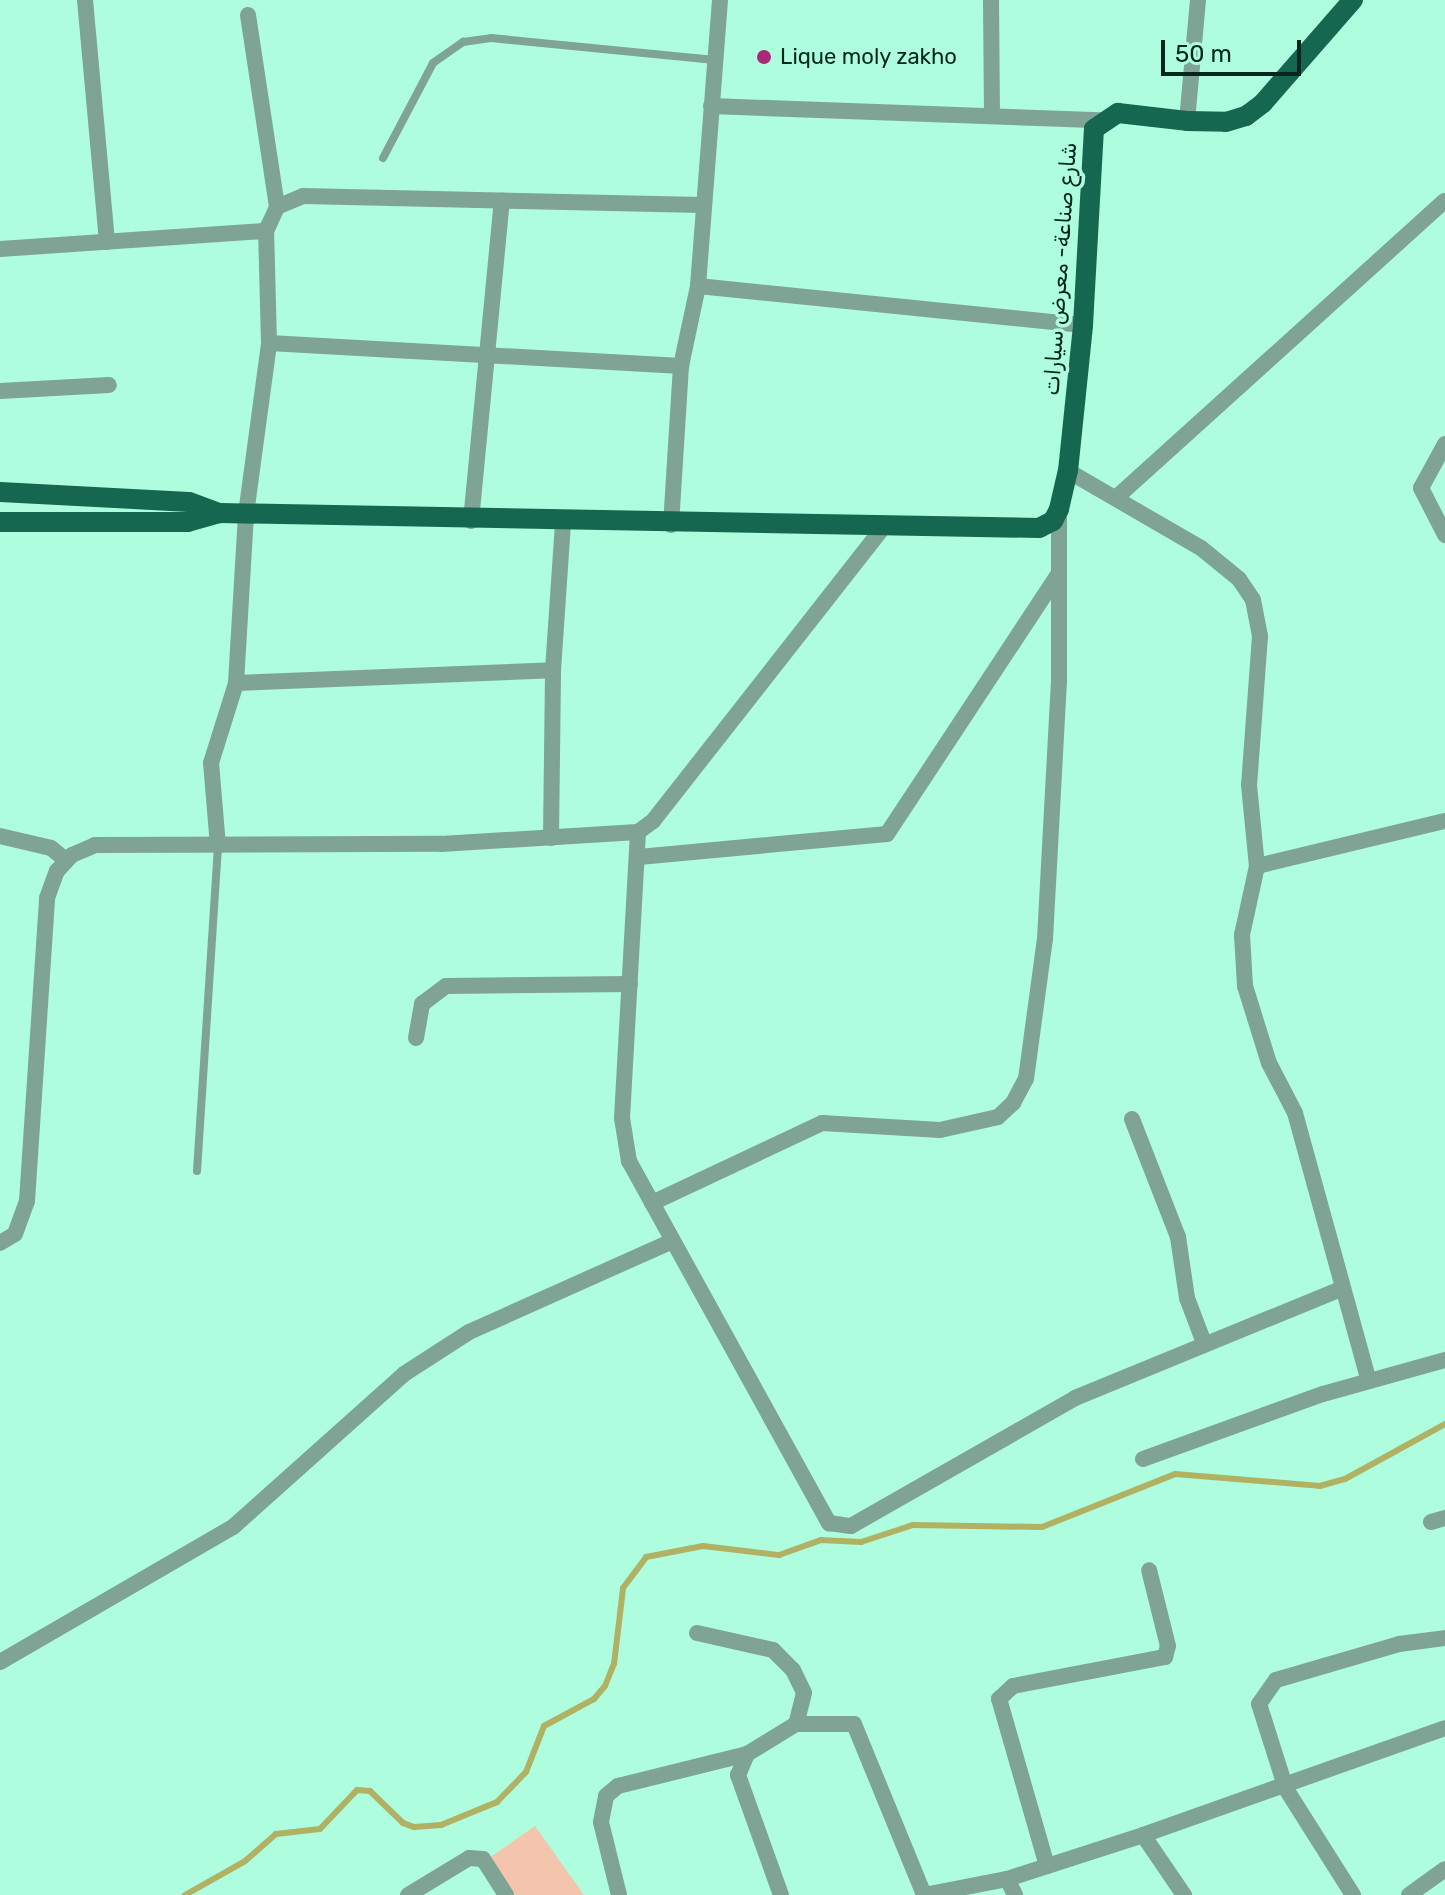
<!DOCTYPE html>
<html>
<head>
<meta charset="utf-8">
<style>
	body { margin:0 }
	#map { position:relative; width:1445px; height:1895px; overflow:hidden; background:#aefddf; font-family:Rubik,Cairo,sans-serif }
	div>[style] { position:absolute }
	.green>* { inset:0; background:#f3c5ad }
	.stream>* { height:6px; margin:-3px; padding:0 3px; transform-origin:3px; border-radius:3px; background:#b1b164 }
	.lane>* { height:8px; margin:-4px; padding:0 4px; transform-origin:4px; border-radius:4px; background:#7fa394 }
	.street>* { height:16px; margin:-8px; padding:0 8px; transform-origin:8px; border-radius:8px; background:#7fa394 }
	.primary>* { height:20px; margin:-10px; padding:0 10px; transform-origin:10px; border-radius:10px; background:#15674f }
	.dots>* { width:22px; height:22px; translate:-50% -50%; box-sizing:border-box; border:4px solid #aefddf; border-radius:50% }
	span { translate:-50% -50%; white-space:nowrap; text-align:center; line-height:1.15; -webkit-text-stroke:7px #aefddf; paint-order:stroke }
	.poi-label { font-size:22px; color:#04261c }
	.left { translate:0 -50%; text-align:left }
	.street-label { font-size:22px; color:#04261c }
	.scale { position:absolute; left:1161px; top:40px; width:140px; height:36px; box-sizing:border-box; border:4px solid #04261c; border-top:0; padding-left:10px; font-size:24px; line-height:28px; white-space:nowrap; color:#04261c; -webkit-text-stroke:6px #aefddf; paint-order:stroke }
</style>
</head>
<body>
<div id="map">
	<div class="green">
		<div style="clip-path:polygon(535px 1826px,584px 1895px,515px 1895px,489px 1858px)"></div>
	</div>
	<div class="stream">
		<div style="left:185px;top:1895px;width:69px;rotate:-29.5deg"></div>
		<div style="left:245px;top:1861px;width:41px;rotate:-41.1deg"></div>
		<div style="left:276px;top:1834px;width:44px;rotate:-6.5deg"></div>
		<div style="left:320px;top:1829px;width:54px;rotate:-46.5deg"></div>
		<div style="left:357px;top:1790px;width:13px;rotate:4deg"></div>
		<div style="left:370px;top:1791px;width:46px;rotate:44.1deg"></div>
		<div style="left:403px;top:1823px;width:12px;rotate:20deg"></div>
		<div style="left:414px;top:1827px;width:27px;rotate:-4deg"></div>
		<div style="left:441px;top:1825px;width:61px;rotate:-22.3deg"></div>
		<div style="left:497px;top:1802px;width:42px;rotate:-46deg"></div>
		<div style="left:526px;top:1772px;width:49px;rotate:-68.6deg"></div>
		<div style="left:544px;top:1726px;width:57px;rotate:-28.4deg"></div>
		<div style="left:594px;top:1699px;width:17px;rotate:-50deg"></div>
		<div style="left:605px;top:1686px;width:24px;rotate:-68deg"></div>
		<div style="left:614px;top:1664px;width:77px;rotate:-83.2deg"></div>
		<div style="left:623px;top:1588px;width:39px;rotate:-53deg"></div>
		<div style="left:646px;top:1557px;width:58px;rotate:-10.9deg"></div>
		<div style="left:703px;top:1546px;width:77px;rotate:6.8deg"></div>
		<div style="left:779px;top:1555px;width:45px;rotate:-19.7deg"></div>
		<div style="left:821px;top:1540px;width:40px;rotate:2.9deg"></div>
		<div style="left:861px;top:1542px;width:55px;rotate:-18.1deg"></div>
		<div style="left:913px;top:1525px;width:129px;rotate:0.9deg"></div>
		<div style="left:1042px;top:1527px;width:143px;rotate:-21.7deg"></div>
		<div style="left:1175px;top:1474px;width:145px;rotate:4.7deg"></div>
		<div style="left:1320px;top:1486px;width:26px;rotate:-16deg"></div>
		<div style="left:1345px;top:1479px;width:114px;rotate:-28.8deg"></div>
	</div>
	<div class="lane">
		<div style="left:383px;top:158px;width:107px;rotate:-62.2deg"></div>
		<div style="left:433px;top:63px;width:37px;rotate:-35deg"></div>
		<div style="left:463px;top:42px;width:28px;rotate:-8deg"></div>
		<div style="left:491px;top:38px;width:225px;rotate:5.6deg"></div>
		<div style="left:197px;top:1171px;width:326px;rotate:-86.3deg"></div>
	</div>
	<div class="street">
		<div style="left:85px;top:0;width:243px;rotate:84.8deg"></div>
		<div style="left:991px;top:0;width:116px;rotate:89.5deg"></div>
		<div style="left:248px;top:15px;width:194px;rotate:81.4deg"></div>
		<div style="left:711px;top:106px;width:389px;rotate:2.1deg"></div>
		<div style="left:1187px;top:121px;width:121px;rotate:-84.8deg"></div>
		<div style="left:0;top:249px;width:267px;rotate:-3.9deg"></div>
		<div style="left:698px;top:286px;width:387px;rotate:5.8deg"></div>
		<div style="left:269px;top:343px;width:413px;rotate:3.2deg"></div>
		<div style="left:0;top:391px;width:109px;rotate:-3.2deg"></div>
		<div style="left:1445px;top:444px;width:50px;rotate:118.6deg"></div>
		<div style="left:1421px;top:488px;width:53px;rotate:62.9deg"></div>
		<div style="left:1068px;top:471px;width:154px;rotate:30.1deg"></div>
		<div style="left:1201px;top:548px;width:49px;rotate:39.2deg"></div>
		<div style="left:1239px;top:579px;width:25px;rotate:56deg"></div>
		<div style="left:1253px;top:600px;width:37px;rotate:79deg"></div>
		<div style="left:1260px;top:636px;width:149px;rotate:94.2deg"></div>
		<div style="left:1249px;top:785px;width:81px;rotate:84.4deg"></div>
		<div style="left:1257px;top:866px;width:71px;rotate:102.3deg"></div>
		<div style="left:1242px;top:935px;width:51px;rotate:86.6deg"></div>
		<div style="left:1245px;top:986px;width:81px;rotate:72.7deg"></div>
		<div style="left:1269px;top:1063px;width:56px;rotate:62.5deg"></div>
		<div style="left:1295px;top:1113px;width:278px;rotate:74.6deg"></div>
		<div style="left:1118px;top:496px;width:440px;rotate:-42.1deg"></div>
		<div style="left:471px;top:521px;width:322px;rotate:-84.5deg"></div>
		<div style="left:671px;top:525px;width:159px;rotate:-86.4deg"></div>
		<div style="left:681px;top:366px;width:82px;rotate:-78deg"></div>
		<div style="left:698px;top:286px;width:287px;rotate:-85.6deg"></div>
		<div style="left:236px;top:683px;width:317px;rotate:-2.3deg"></div>
		<div style="left:638px;top:832px;width:286px;rotate:93.2deg"></div>
		<div style="left:622px;top:1118px;width:44px;rotate:80.8deg"></div>
		<div style="left:629px;top:1161px;width:414px;rotate:61.1deg"></div>
		<div style="left:829px;top:1523px;width:22px;rotate:8deg"></div>
		<div style="left:851px;top:1526px;width:258px;rotate:-29.7deg"></div>
		<div style="left:1075px;top:1398px;width:287px;rotate:-22.3deg"></div>
		<div style="left:0;top:836px;width:52px;rotate:13.2deg"></div>
		<div style="left:51px;top:848px;width:19px;rotate:39deg"></div>
		<div style="left:551px;top:838px;width:168px;rotate:-89.3deg"></div>
		<div style="left:553px;top:670px;width:148px;rotate:-86.1deg"></div>
		<div style="left:218px;top:846px;width:83px;rotate:-94.8deg"></div>
		<div style="left:211px;top:763px;width:84px;rotate:-72.6deg"></div>
		<div style="left:236px;top:683px;width:169px;rotate:-86.6deg"></div>
		<div style="left:246px;top:514px;width:173px;rotate:-82.3deg"></div>
		<div style="left:269px;top:343px;width:112px;rotate:-91.5deg"></div>
		<div style="left:266px;top:231px;width:26px;rotate:-65deg"></div>
		<div style="left:277px;top:207px;width:28px;rotate:-23deg"></div>
		<div style="left:303px;top:196px;width:399px;rotate:1.3deg"></div>
		<div style="left:639px;top:857px;width:249px;rotate:-5.3deg"></div>
		<div style="left:887px;top:834px;width:310px;rotate:-56.6deg"></div>
		<div style="left:1257px;top:866px;width:193px;rotate:-13.5deg"></div>
		<div style="left:416px;top:1038px;width:35px;rotate:-80deg"></div>
		<div style="left:422px;top:1004px;width:30px;rotate:-37deg"></div>
		<div style="left:446px;top:986px;width:184px;rotate:-0.6deg"></div>
		<div style="left:1132px;top:1119px;width:127px;rotate:68.7deg"></div>
		<div style="left:1178px;top:1237px;width:62px;rotate:81.6deg"></div>
		<div style="left:1187px;top:1298px;width:48px;rotate:69.3deg"></div>
		<div style="left:652px;top:1203px;width:188px;rotate:-25.2deg"></div>
		<div style="left:822px;top:1123px;width:118px;rotate:3.4deg"></div>
		<div style="left:940px;top:1130px;width:59px;rotate:-12.6deg"></div>
		<div style="left:998px;top:1117px;width:21px;rotate:-43deg"></div>
		<div style="left:1013px;top:1103px;width:27px;rotate:-62deg"></div>
		<div style="left:1026px;top:1079px;width:141px;rotate:-82.3deg"></div>
		<div style="left:1045px;top:939px;width:257px;rotate:-86.9deg"></div>
		<div style="left:1059px;top:682px;width:173px;rotate:-90deg"></div>
		<div style="left:0;top:1243px;width:17px;rotate:-31deg"></div>
		<div style="left:15px;top:1234px;width:35px;rotate:-70deg"></div>
		<div style="left:27px;top:1201px;width:304px;rotate:-86.2deg"></div>
		<div style="left:47px;top:898px;width:29px;rotate:-70deg"></div>
		<div style="left:57px;top:871px;width:22px;rotate:-47deg"></div>
		<div style="left:72px;top:855px;width:25px;rotate:-23deg"></div>
		<div style="left:95px;top:845px;width:346px;rotate:-0.2deg"></div>
		<div style="left:441px;top:844px;width:197px;rotate:-3.5deg"></div>
		<div style="left:638px;top:832px;width:19px;rotate:-36deg"></div>
		<div style="left:653px;top:821px;width:372px;rotate:-51.9deg"></div>
		<div style="left:1143px;top:1459px;width:191px;rotate:-19.9deg"></div>
		<div style="left:1323px;top:1394px;width:127px;rotate:-15.6deg"></div>
		<div style="left:1431px;top:1522px;width:15px;rotate:-16deg"></div>
		<div style="left:697px;top:1633px;width:78px;rotate:12.6deg"></div>
		<div style="left:773px;top:1650px;width:28px;rotate:45deg"></div>
		<div style="left:793px;top:1670px;width:25px;rotate:64deg"></div>
		<div style="left:804px;top:1693px;width:32px;rotate:104deg"></div>
		<div style="left:796px;top:1724px;width:57px;rotate:148.5deg"></div>
		<div style="left:747px;top:1754px;width:23px;rotate:113deg"></div>
		<div style="left:738px;top:1775px;width:127px;rotate:70.3deg"></div>
		<div style="left:0;top:1662px;width:269px;rotate:-30.1deg"></div>
		<div style="left:233px;top:1527px;width:229px;rotate:-41.8deg"></div>
		<div style="left:404px;top:1374px;width:77px;rotate:-32.9deg"></div>
		<div style="left:469px;top:1332px;width:222px;rotate:-24.1deg"></div>
		<div style="left:796px;top:1724px;width:58px"></div>
		<div style="left:854px;top:1724px;width:185px;rotate:67.7deg"></div>
		<div style="left:924px;top:1895px;width:85px;rotate:-10.9deg"></div>
		<div style="left:1007px;top:1879px;width:143px;rotate:-17.9deg"></div>
		<div style="left:1143px;top:1835px;width:320px;rotate:-19.5deg"></div>
		<div style="left:1143px;top:1835px;width:73px;rotate:55.7deg"></div>
		<div style="left:1047px;top:1866px;width:174px;rotate:-106deg"></div>
		<div style="left:999px;top:1699px;width:19px;rotate:-43deg"></div>
		<div style="left:1013px;top:1686px;width:155px;rotate:-10.8deg"></div>
		<div style="left:1165px;top:1657px;width:11px;rotate:-75deg"></div>
		<div style="left:1168px;top:1646px;width:78px;rotate:-104deg"></div>
		<div style="left:1007px;top:1879px;width:18px;rotate:63deg"></div>
		<div style="left:408px;top:1895px;width:71px;rotate:-31.2deg"></div>
		<div style="left:469px;top:1858px;width:14px;rotate:4deg"></div>
		<div style="left:483px;top:1859px;width:43px;rotate:57.4deg"></div>
		<div style="left:619px;top:1895px;width:75px;rotate:-103.9deg"></div>
		<div style="left:601px;top:1822px;width:26px;rotate:-79deg"></div>
		<div style="left:606px;top:1796px;width:16px;rotate:-40deg"></div>
		<div style="left:618px;top:1786px;width:133px;rotate:-13.9deg"></div>
		<div style="left:1353px;top:1895px;width:125px;rotate:-122.3deg"></div>
		<div style="left:1286px;top:1789px;width:89px;rotate:-107.6deg"></div>
		<div style="left:1259px;top:1704px;width:29px;rotate:-55deg"></div>
		<div style="left:1276px;top:1680px;width:128px;rotate:-16.3deg"></div>
		<div style="left:1399px;top:1644px;width:46px;rotate:-7.4deg"></div>
		<div style="left:1409px;top:1895px;width:44px;rotate:-35.8deg"></div>
	</div>
	<div class="primary">
		<div style="left:0;top:492px;width:189px;rotate:3deg"></div>
		<div style="left:189px;top:502px;width:33px;rotate:20deg"></div>
		<div style="left:0;top:522px;width:188px"></div>
		<div style="left:188px;top:522px;width:33px;rotate:-16deg"></div>
		<div style="left:220px;top:513px;width:819px;rotate:1.05deg"></div>
		<div style="left:1039px;top:528px;width:16px;rotate:-27deg"></div>
		<div style="left:1053px;top:521px;width:13px;rotate:-63deg"></div>
		<div style="left:1059px;top:509px;width:39px;rotate:-77deg"></div>
		<div style="left:1068px;top:471px;width:147px;rotate:-84.1deg"></div>
		<div style="left:1083px;top:325px;width:196px;rotate:-86.8deg"></div>
		<div style="left:1094px;top:129px;width:29px;rotate:-34deg"></div>
		<div style="left:1118px;top:113px;width:69px;rotate:6.6deg"></div>
		<div style="left:1187px;top:121px;width:39px;rotate:1deg"></div>
		<div style="left:1226px;top:122px;width:21px;rotate:-17deg"></div>
		<div style="left:1246px;top:116px;width:21px;rotate:-37deg"></div>
		<div style="left:1263px;top:103px;width:137px;rotate:-48.9deg"></div>
	</div>
	<div class="dots">
		<div style="left:764px;top:57px;background:#ab2a77"></div>
	</div>
	<div class="poi-label">
		<span class="left" style="left:780px;top:57px">Lique moly zakho</span>
	</div>
	<div class="street-label">
		<span style="left:1060px;top:269px;rotate:-86deg">شارع صناعة- معرض سيارات</span>
	</div>
	<div class="scale">50 m</div>
</div>
</body>
</html>
